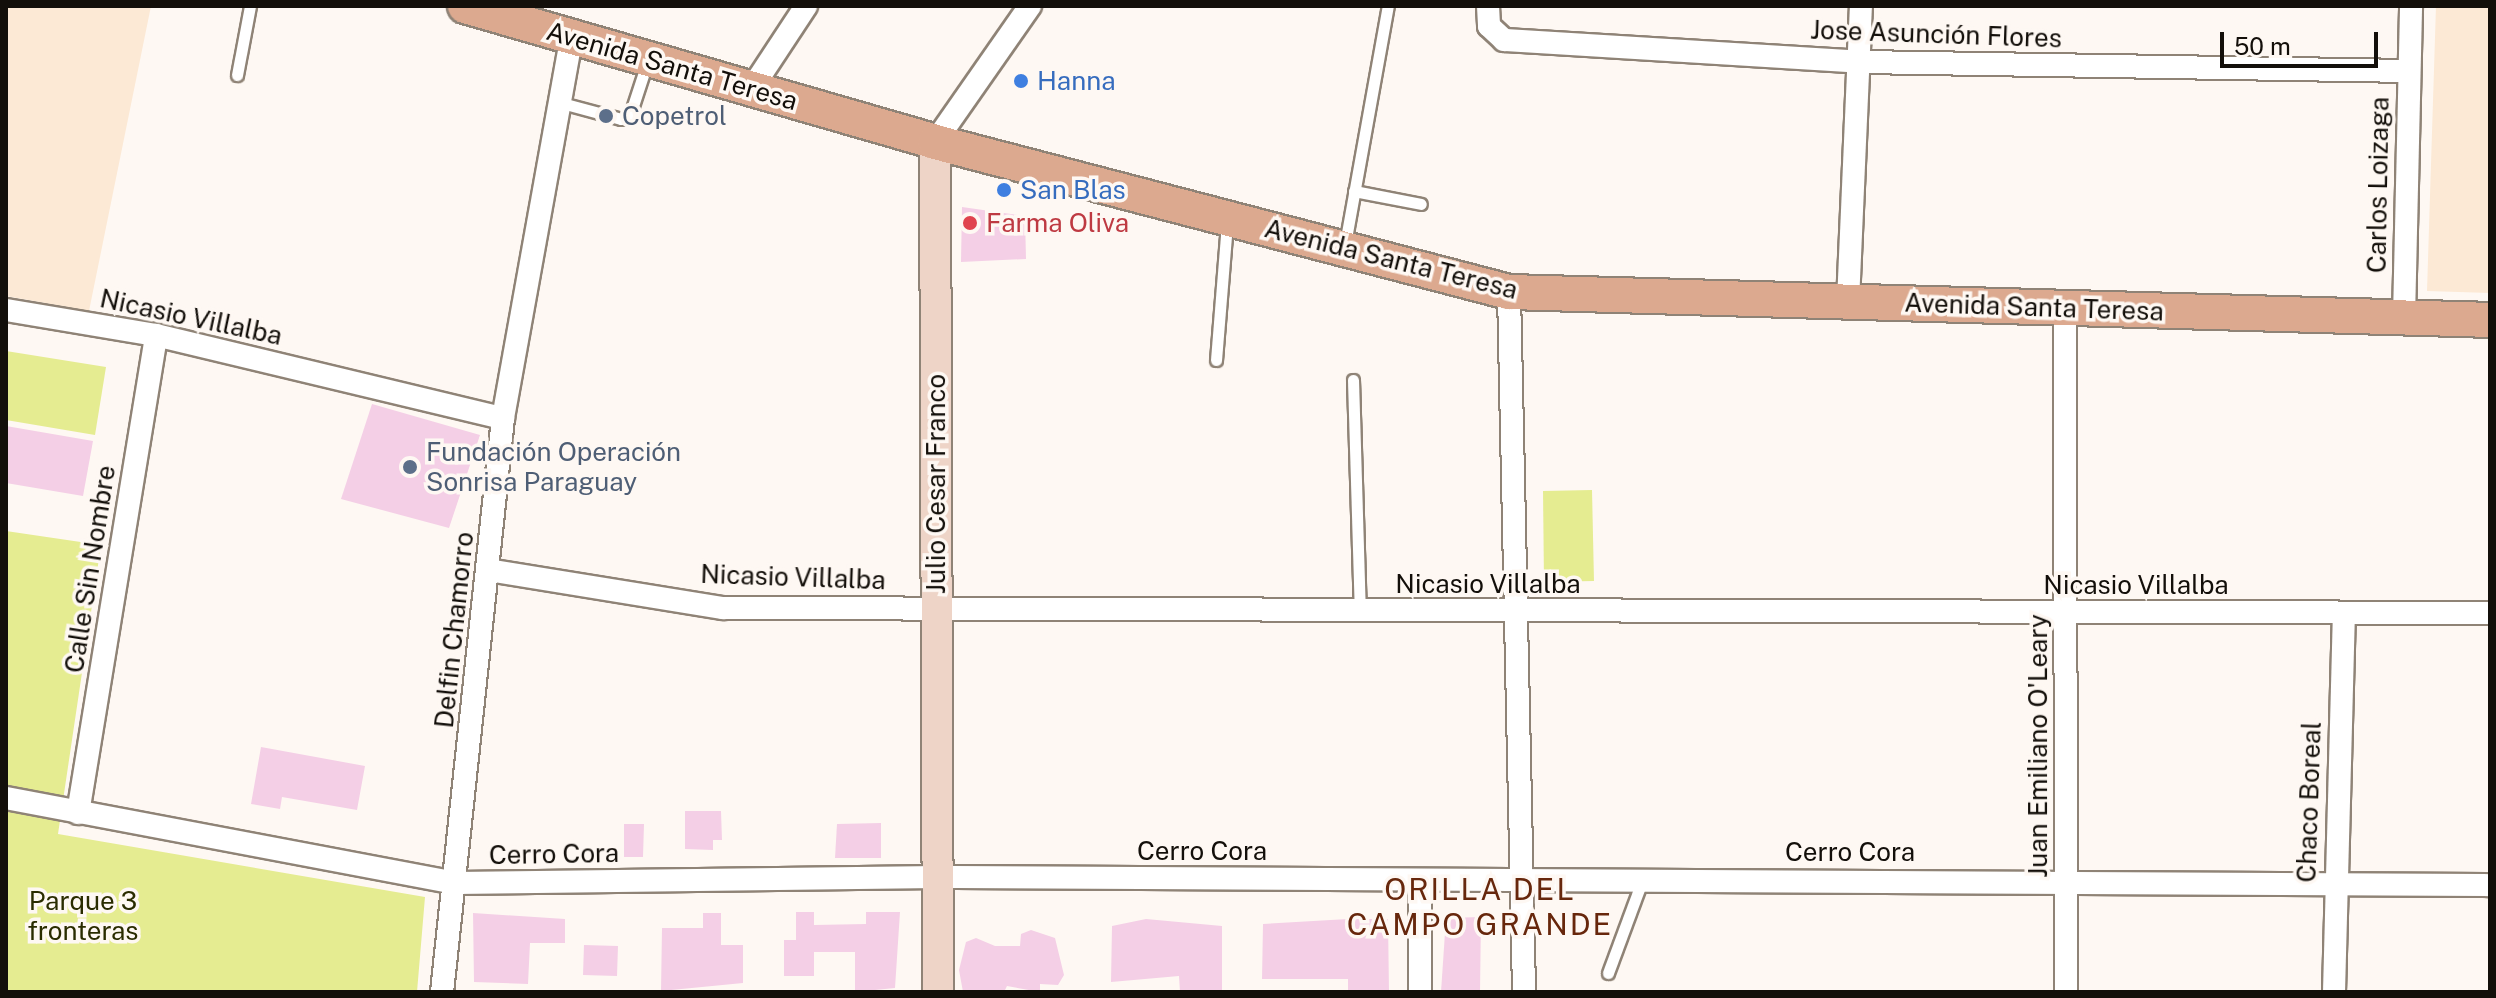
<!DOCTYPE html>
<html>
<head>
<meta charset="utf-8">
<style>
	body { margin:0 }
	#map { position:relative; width:2496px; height:998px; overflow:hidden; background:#fef8f3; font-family:"Public Sans",sans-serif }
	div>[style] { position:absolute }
	.built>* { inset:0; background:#fce9d5 }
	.green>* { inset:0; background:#e5ec91 }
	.building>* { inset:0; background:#f4cfe6 }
	.roads { filter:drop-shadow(2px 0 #8f8376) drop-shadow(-2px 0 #8f8376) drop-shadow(0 2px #8f8376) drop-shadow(0 -2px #8f8376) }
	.lane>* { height:11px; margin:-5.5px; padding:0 5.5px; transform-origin:5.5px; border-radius:5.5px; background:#fff }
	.street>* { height:22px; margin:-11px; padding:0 11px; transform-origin:11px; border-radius:11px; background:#fff }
	.secondary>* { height:30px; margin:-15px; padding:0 15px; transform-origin:15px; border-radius:15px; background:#eed4c7 }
	.primary>* { height:34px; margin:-17px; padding:0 17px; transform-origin:17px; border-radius:17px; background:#dca98f }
	.dots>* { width:22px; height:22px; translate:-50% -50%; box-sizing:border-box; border:4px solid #fef8f3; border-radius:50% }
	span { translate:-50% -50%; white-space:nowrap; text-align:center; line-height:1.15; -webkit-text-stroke:7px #fef8f3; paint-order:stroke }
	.street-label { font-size:26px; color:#130f0a }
	.shop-label { font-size:26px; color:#366cbe }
	.left { translate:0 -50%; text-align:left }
	.service-label { font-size:26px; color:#4e5e75 }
	.health-label { font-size:26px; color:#be3a42 }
	.park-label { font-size:26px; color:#2a2c00 }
	.quarter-label { font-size:30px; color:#67270c; letter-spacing:2px }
	.frame { position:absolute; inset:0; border:8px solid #130f0a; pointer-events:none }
	.scale { position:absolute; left:2220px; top:32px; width:158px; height:36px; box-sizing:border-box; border:4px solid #130f0a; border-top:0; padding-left:10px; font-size:24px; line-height:28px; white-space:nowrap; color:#130f0a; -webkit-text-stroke:6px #fef8f3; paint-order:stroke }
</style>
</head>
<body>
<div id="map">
	<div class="built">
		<div style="clip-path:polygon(6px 6px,151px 6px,89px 311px,6px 296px)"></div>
		<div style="clip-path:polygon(2436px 6px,2490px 6px,2490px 293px,2427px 291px)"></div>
	</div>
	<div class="green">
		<div style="clip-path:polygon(6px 351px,106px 367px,95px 435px,6px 420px)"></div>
		<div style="clip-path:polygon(1592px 490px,1594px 581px,1544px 582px,1543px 491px)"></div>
		<div style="clip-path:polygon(6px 531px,101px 545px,58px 834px,425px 897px,417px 992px,6px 992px)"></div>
	</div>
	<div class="building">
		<div style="clip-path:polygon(962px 207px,1025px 216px,1026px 259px,961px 262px)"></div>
		<div style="clip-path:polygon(372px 404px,480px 435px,449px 528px,341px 499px)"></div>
		<div style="clip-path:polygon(6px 426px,93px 441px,83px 496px,6px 483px)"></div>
		<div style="clip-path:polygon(261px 747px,365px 766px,357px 810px,282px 797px,280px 809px,251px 804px)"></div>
		<div style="clip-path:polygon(685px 811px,721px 811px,722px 840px,713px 840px,713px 850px,685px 849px)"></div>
		<div style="clip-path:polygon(881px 823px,881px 858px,835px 858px,837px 824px)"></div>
		<div style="clip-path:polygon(624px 824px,644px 824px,643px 857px,624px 857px)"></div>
		<div style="clip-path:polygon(796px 912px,814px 912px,814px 925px,866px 924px,866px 912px,900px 912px,895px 988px,855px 992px,855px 952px,814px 952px,814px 976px,784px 976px,784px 940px,796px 940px)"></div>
		<div style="clip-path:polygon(473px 913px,565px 919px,565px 943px,530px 943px,528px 984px,474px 982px)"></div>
		<div style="clip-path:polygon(703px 913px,721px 913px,721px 945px,743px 945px,743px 983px,661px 991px,662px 928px,703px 928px)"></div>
		<div style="clip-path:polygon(1481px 917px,1480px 992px,1441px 992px,1446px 918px)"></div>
		<div style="clip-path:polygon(1146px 919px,1222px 926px,1222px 992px,1180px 992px,1179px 976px,1111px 982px,1112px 926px)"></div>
		<div style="clip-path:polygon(1348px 919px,1388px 919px,1389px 992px,1348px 992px,1348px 979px,1262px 979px,1263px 924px)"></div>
		<div style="clip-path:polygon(1031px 930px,1055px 938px,1064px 975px,1058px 985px,1040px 984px,1040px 992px,1007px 986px,1004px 992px,963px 992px,959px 970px,966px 942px,976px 938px,995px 946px,1020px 946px,1021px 934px)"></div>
		<div style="clip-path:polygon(584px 945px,618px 946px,617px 976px,583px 975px)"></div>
	</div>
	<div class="roads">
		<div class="lane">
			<div style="left:237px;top:75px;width:70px;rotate:-79.3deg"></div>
			<div style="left:558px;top:102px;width:65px;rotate:15.1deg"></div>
			<div style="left:621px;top:119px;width:10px;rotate:-24deg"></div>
			<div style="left:630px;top:115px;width:55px;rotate:-71.9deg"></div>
			<div style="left:1354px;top:191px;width:68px;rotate:11deg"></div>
			<div style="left:1345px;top:244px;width:242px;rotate:-79.8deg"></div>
			<div style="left:1216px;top:360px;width:138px;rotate:-85.4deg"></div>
			<div style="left:1353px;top:380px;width:231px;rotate:88.3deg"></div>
			<div style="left:1608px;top:973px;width:98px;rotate:-69.7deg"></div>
		</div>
		<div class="street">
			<div style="left:1488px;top:6px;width:20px;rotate:87deg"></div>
			<div style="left:1489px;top:26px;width:21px;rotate:43deg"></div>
			<div style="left:1504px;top:40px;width:358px;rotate:3.5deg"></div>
			<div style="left:1861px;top:62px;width:548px;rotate:0.94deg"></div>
			<div style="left:752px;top:88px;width:98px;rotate:-56.6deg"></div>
			<div style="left:935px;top:142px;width:166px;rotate:-55.1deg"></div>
			<div style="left:1509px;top:292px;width:700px;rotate:88.77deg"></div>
			<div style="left:1848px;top:302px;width:296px;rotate:-87.5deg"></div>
			<div style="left:2065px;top:308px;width:684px;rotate:89.92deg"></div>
			<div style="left:6px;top:310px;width:152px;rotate:9.5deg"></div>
			<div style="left:156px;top:335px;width:357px;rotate:13.5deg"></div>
			<div style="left:2404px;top:318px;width:312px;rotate:-88.7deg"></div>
			<div style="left:488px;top:570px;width:238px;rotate:9.2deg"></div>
			<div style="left:723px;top:608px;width:1767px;rotate:0.16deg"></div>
			<div style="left:6px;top:798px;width:458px;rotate:10.7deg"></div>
			<div style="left:456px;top:883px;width:482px;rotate:-0.7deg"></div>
			<div style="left:938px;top:877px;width:1552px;rotate:0.3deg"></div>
			<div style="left:78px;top:813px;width:484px;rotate:-80.7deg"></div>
			<div style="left:1420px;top:881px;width:111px;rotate:90deg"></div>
			<div style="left:442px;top:992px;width:577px;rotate:-83.93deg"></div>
			<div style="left:503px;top:418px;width:385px;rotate:-79.8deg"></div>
			<div style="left:2334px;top:992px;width:378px;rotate:-88.5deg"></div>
		</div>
		<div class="secondary">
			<div style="left:935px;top:142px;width:850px;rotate:89.8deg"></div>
		</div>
		<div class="primary">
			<div style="left:465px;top:6px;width:489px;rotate:16.1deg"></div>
			<div style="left:935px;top:142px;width:593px;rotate:14.65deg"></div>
			<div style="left:1509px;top:292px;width:981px;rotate:1.63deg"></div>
		</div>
	</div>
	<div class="dots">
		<div style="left:1021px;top:81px;background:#3f7fe0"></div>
		<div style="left:606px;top:116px;background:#5c6f8a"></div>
		<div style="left:1004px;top:190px;background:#3f7fe0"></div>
		<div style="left:970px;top:223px;background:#e0444e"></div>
		<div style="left:410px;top:467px;background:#5c6f8a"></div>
	</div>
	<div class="street-label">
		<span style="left:1936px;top:34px;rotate:2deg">Jose Asunción Flores</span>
		<span style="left:672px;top:66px;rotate:16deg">Avenida Santa Teresa</span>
		<span style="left:2378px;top:185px;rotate:-89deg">Carlos Loizaga</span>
		<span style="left:1391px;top:259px;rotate:14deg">Avenida Santa Teresa</span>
		<span style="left:2034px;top:307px;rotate:2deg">Avenida Santa Teresa</span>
		<span style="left:191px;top:317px;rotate:12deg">Nicasio Villalba</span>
		<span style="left:936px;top:484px;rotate:-90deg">Julio Cesar Franco</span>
		<span style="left:90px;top:569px;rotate:-81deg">Calle Sin Nombre</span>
		<span style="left:793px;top:577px;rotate:2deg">Nicasio Villalba</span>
		<span style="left:1488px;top:584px">Nicasio Villalba</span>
		<span style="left:2136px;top:585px">Nicasio Villalba</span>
		<span style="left:454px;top:630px;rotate:-84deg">Delfin Chamorro</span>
		<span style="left:2038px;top:746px;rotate:-90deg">Juan Emiliano O'Leary</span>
		<span style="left:2309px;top:802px;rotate:-88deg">Chaco Boreal</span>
		<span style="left:1202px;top:851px">Cerro Cora</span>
		<span style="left:1850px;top:852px">Cerro Cora</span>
		<span style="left:554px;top:854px;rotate:-1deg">Cerro Cora</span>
	</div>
	<div class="shop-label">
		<span class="left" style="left:1037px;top:81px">Hanna</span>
		<span class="left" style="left:1020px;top:190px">San Blas</span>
	</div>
	<div class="service-label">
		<span class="left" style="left:622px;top:116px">Copetrol</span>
		<span class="left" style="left:426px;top:467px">Fundación Operación<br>Sonrisa Paraguay</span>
	</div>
	<div class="health-label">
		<span class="left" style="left:986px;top:223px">Farma Oliva</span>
	</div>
	<div class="park-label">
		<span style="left:83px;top:916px">Parque 3<br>fronteras</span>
	</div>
	<div class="quarter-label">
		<span style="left:1480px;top:906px">ORILLA DEL<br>CAMPO GRANDE</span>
	</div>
	<div class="frame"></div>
	<div class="scale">50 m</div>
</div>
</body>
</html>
